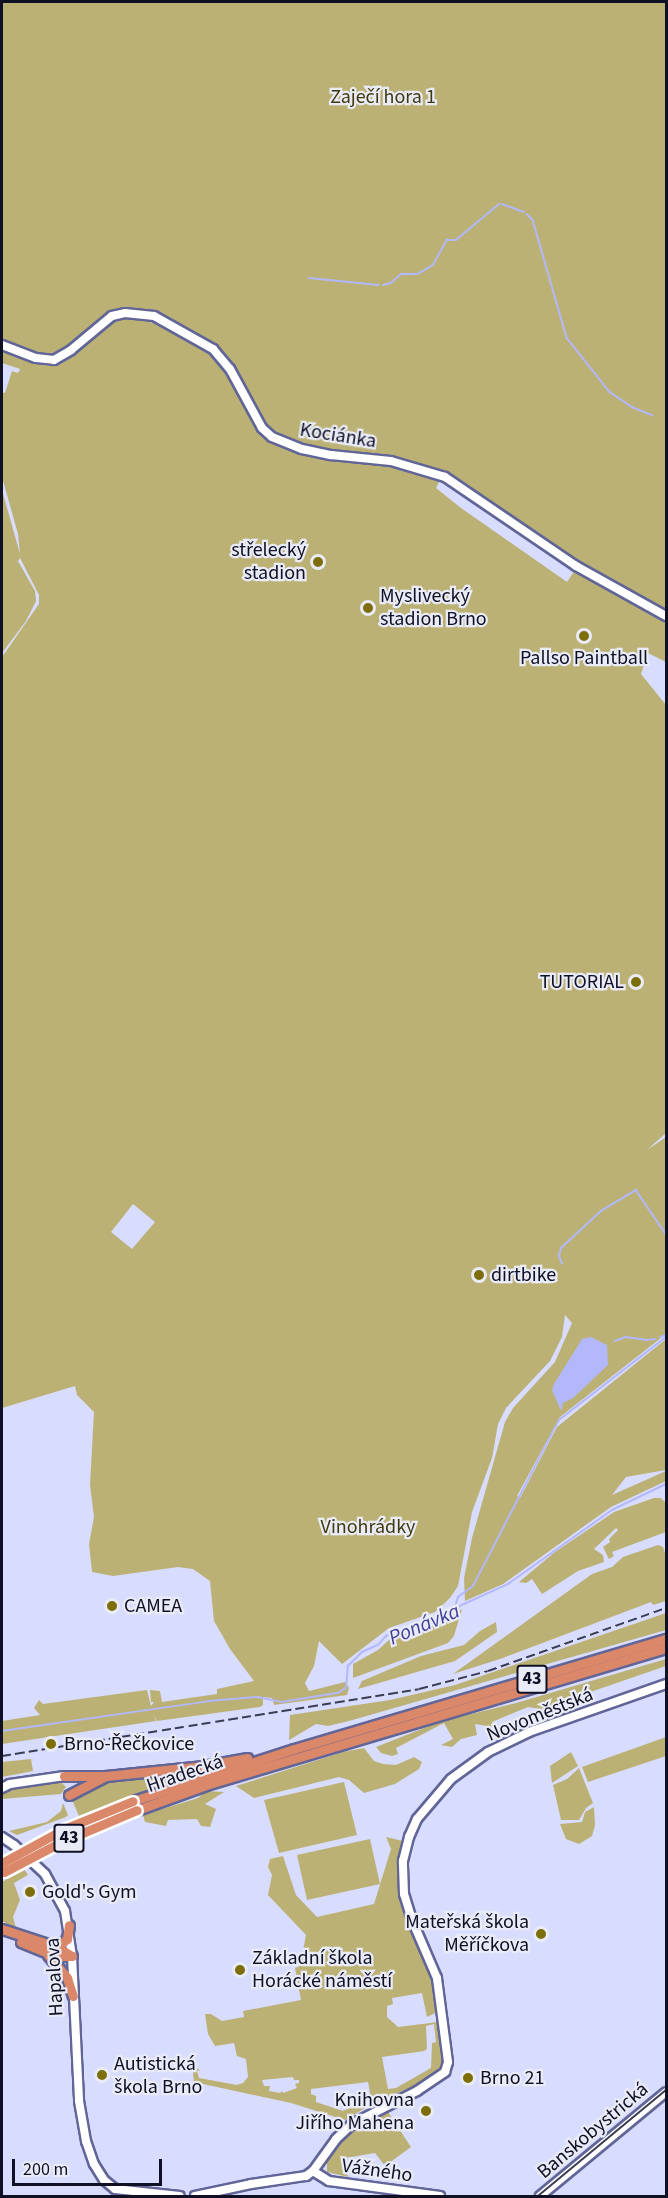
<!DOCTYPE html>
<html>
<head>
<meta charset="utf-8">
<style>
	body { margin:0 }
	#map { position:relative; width:668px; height:2198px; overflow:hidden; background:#d8dcfe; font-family:"Source Sans 3",sans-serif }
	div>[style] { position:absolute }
	.green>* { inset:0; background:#bcb174 }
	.water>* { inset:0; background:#b2b8fb }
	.stream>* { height:1.5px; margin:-0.75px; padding:0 0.75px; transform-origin:0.75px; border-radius:0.75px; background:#b2b8fb }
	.roads { filter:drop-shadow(2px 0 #616597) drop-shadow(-2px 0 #616597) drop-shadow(0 2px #616597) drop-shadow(0 -2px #616597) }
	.secondary>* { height:8px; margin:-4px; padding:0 4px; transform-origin:4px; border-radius:4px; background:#fff }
	.highway>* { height:9px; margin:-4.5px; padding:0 4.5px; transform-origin:4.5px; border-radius:4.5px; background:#da876a }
	.tram>* { height:1.5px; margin:-0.75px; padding:0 0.75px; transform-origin:0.75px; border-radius:0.75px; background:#3a3c52 }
	.rail>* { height:1.5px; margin-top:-0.75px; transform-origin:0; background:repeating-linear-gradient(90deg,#3a3c52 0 9px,transparent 0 13.5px) }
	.bridges { filter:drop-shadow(2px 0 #fff) drop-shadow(-2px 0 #fff) drop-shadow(0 2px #fff) drop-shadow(0 -2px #fff) }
	.highway-bridge>* { height:9px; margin:-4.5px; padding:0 4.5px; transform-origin:4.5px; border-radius:4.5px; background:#da876a }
	.dots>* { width:16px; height:16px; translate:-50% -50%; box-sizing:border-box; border:3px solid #e9ebf7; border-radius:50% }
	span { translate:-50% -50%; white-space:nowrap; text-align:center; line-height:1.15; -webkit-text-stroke:4.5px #e9ebf7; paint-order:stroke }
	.shield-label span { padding:2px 4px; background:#e9ebf7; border:2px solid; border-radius:4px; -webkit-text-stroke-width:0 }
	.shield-label { font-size:18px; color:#0f1023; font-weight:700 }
	.park-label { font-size:20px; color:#403910 }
	.street-label { font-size:20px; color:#0f1023 }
	.poi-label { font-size:20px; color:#0f1023 }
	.right { translate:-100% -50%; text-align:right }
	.left { translate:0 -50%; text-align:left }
	.water-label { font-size:21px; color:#413e9b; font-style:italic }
	.frame { position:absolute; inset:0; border:3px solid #0f1023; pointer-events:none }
	.scale { position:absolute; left:12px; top:2159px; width:150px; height:27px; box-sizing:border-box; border:3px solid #0f1023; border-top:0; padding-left:8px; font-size:18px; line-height:21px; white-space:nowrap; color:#0f1023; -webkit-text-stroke:4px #e9ebf7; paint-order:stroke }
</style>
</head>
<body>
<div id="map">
	<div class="green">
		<div style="clip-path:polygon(2px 2px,666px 2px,666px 612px,567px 555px,475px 490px,442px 472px,391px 457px,331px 451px,275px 434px,266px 426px,234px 369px,216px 347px,197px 333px,156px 312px,120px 309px,108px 313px,59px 355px,54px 356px,42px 356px,2px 341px)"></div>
		<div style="clip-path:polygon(evenodd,129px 316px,163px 326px,210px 353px,228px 375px,262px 435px,284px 447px,301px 452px,390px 464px,440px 480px,436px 488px,461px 508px,567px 582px,575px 570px,666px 620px,666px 662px,648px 653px,641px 674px,666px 705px,666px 1133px,647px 1150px,666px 1137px,666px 1334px,560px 1417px,517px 1496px,520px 1498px,557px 1427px,666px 1339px,666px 1470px,626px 1477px,612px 1495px,666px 1471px,666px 1481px,611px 1507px,503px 1584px,465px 1601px,464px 1578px,472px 1538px,505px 1422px,513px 1408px,555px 1362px,572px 1323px,565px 1315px,562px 1337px,550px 1361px,506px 1408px,498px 1424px,492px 1458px,472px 1512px,458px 1586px,450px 1598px,435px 1612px,389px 1628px,342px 1664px,319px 1641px,314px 1666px,305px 1683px,309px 1691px,345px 1682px,349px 1688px,347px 1695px,274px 1705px,272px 1698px,263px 1697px,263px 1705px,260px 1707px,157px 1721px,154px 1715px,156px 1721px,2px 1744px,2px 1721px,40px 1715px,34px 1708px,39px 1700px,43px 1704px,147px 1690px,151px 1706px,154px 1702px,151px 1702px,150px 1690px,160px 1691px,162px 1702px,217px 1694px,217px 1689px,254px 1681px,230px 1649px,214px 1621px,210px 1581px,193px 1569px,178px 1567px,113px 1576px,92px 1572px,89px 1544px,94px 1517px,90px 1485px,94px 1412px,77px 1395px,75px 1386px,2px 1408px,2px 657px,39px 604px,39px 595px,20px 558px,18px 561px,35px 591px,36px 601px,26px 621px,2px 653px,2px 490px,20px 554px,18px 534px,2px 477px,2px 392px,5px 393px,12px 371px,18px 373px,20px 369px,2px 363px,2px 349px,50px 366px,64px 361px,106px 325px,129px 316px,133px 1204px,155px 1222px,132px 1249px,111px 1232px,133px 1204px)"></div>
		<div style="clip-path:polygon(654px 1498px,661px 1498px,666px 1503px,666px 1532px,612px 1552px,614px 1556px,609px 1559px,603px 1547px,610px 1542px,609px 1539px,618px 1530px,616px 1528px,594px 1549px,603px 1555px,604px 1562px,578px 1571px,542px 1594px,532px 1579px,526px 1583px,519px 1582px,555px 1552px,614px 1512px)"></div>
		<div style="clip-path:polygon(658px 1545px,663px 1547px,666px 1556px,666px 1601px,653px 1605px,651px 1602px,503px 1658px,453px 1674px,592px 1574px,612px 1567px,623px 1557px)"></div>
		<div style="clip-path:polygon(462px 1609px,454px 1636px,448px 1643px,353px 1678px,353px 1664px,378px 1650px,390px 1639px,444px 1621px)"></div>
		<div style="clip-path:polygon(666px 1613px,666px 1630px,349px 1721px,328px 1726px,316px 1724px,289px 1740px,290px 1715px,390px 1700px,455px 1685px)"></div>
		<div style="clip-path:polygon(496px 1622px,497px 1632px,455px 1661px,358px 1689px,362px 1681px,421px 1656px,464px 1645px,480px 1631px)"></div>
		<div style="clip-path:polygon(666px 1659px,666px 1666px,541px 1709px,528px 1707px,492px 1722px,493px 1727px,475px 1724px,477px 1735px,461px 1739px,452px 1747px,441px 1745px,453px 1739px,444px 1723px,396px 1748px,398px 1754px,392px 1756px,381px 1753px,376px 1747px,442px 1721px,516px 1703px)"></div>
		<div style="clip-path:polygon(666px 1737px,666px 1756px,588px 1782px,582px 1767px)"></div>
		<div style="clip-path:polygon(364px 1748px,374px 1761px,383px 1764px,396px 1765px,414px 1757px,422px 1762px,419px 1769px,395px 1784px,364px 1793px,349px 1780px,339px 1777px,254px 1798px,236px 1786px,343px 1752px)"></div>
		<div style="clip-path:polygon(571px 1752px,578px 1766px,552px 1783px,550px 1766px)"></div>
		<div style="clip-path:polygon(31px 1759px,33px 1771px,2px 1777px,2px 1762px)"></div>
		<div style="clip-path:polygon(579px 1768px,593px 1803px,586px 1808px,579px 1820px,561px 1820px,553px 1785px,567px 1779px)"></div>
		<div style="clip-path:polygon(203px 1770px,79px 1816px,73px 1802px,76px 1794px,103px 1781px)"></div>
		<div style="clip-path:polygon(60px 1781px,66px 1787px,61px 1794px,2px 1799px,2px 1793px,7px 1788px)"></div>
		<div style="clip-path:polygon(344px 1782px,357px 1835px,279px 1853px,264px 1800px)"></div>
		<div style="clip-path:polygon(206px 1791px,224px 1792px,205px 1804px,216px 1809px,210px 1827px,201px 1826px,197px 1819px,168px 1820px,166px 1826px,145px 1822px,143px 1815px,198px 1798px)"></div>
		<div style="clip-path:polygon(63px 1803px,68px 1815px,66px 1817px,17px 1835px,9px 1831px,47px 1822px,61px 1811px)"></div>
		<div style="clip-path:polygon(594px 1807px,595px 1825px,592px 1836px,579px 1844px,566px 1839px,560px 1824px,582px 1822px,585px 1812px)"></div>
		<div style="clip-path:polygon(evenodd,386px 1837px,403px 1841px,398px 1874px,402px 1906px,434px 1983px,439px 2011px,427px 2017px,422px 1993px,392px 1998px,393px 2004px,387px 2006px,387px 2017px,398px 2027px,438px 2022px,443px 2062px,441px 2068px,414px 2086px,372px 2104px,345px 2120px,291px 2103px,194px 2082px,193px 2072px,197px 2069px,201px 2070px,197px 2071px,199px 2078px,237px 2085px,243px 2083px,248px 2077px,246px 2059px,237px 2056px,234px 2043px,215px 2046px,208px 2034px,205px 2014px,211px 2014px,222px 2021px,244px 2017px,243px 2011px,301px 2000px,295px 1968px,300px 1966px,306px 1935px,268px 1895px,272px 1875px,268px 1867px,270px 1859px,283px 1856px,296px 1895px,317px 1917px,374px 1904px,391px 1849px,386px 1837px,434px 2024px,436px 2042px,432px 2043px,431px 2068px,396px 2088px,388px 2089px,382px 2057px,424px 2051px,427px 2049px,426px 2026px,434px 2024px,386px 1837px,293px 2077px,294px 2080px,299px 2080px,299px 2083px,295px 2084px,297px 2088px,283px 2093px,282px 2091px,280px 2093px,269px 2091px,270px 2086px,264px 2086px,262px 2080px,293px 2077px,386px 1837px,368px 2082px,371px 2098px,343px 2111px,316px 2102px,316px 2096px,311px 2094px,311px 2089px,368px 2082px)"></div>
		<div style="clip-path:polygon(370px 1839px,380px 1884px,307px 1900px,297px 1855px)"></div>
		<div style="clip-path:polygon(24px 1869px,28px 1875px,14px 1883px,20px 1900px,13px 1917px,16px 1928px,2px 1921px,2px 1882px)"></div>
		<div style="clip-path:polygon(388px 2112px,411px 2147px,385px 2166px,375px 2153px,345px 2158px,348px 2177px,327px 2172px,327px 2160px,342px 2139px,363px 2124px)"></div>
	</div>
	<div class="water">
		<div style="clip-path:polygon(591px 1337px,607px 1345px,608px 1365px,573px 1398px,563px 1403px,561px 1411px,552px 1390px,554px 1384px,582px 1339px)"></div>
	</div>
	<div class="stream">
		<div style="left:502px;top:204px;width:23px;rotate:20deg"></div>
		<div style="left:527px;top:214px;width:8px;rotate:45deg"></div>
		<div style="left:533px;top:220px;width:123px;rotate:73.9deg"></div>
		<div style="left:567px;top:338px;width:69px;rotate:51.5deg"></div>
		<div style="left:610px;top:392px;width:27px;rotate:34deg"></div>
		<div style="left:632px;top:407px;width:22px;rotate:22deg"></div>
		<div style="left:309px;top:278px;width:70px;rotate:5.7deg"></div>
		<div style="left:383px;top:285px;width:8px;rotate:-14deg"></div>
		<div style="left:391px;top:283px;width:13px;rotate:-42deg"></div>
		<div style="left:401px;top:274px;width:17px"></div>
		<div style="left:418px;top:274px;width:17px;rotate:-31deg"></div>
		<div style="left:433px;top:265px;width:29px;rotate:-61deg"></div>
		<div style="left:447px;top:240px;width:9px"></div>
		<div style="left:456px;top:240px;width:56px;rotate:-39.9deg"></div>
		<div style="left:562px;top:1264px;width:9px;rotate:-111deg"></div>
		<div style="left:559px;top:1256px;width:8px;rotate:-76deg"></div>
		<div style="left:561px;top:1248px;width:54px;rotate:-42.8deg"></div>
		<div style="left:601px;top:1211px;width:41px;rotate:-31deg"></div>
		<div style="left:636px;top:1190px;width:53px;rotate:55.7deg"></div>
		<div style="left:660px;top:1337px;width:6px;rotate:-18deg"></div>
		<div style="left:615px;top:1341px;width:12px;rotate:-20deg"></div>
		<div style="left:626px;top:1337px;width:21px;rotate:8deg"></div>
		<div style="left:647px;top:1340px;width:8px;rotate:-7deg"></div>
		<div style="left:455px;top:1607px;width:10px;rotate:-73deg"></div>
		<div style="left:458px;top:1597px;width:19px;rotate:-36deg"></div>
		<div style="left:473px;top:1586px;width:187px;rotate:-62.6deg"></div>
		<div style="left:559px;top:1420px;width:135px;rotate:-37.8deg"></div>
		<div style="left:2px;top:1731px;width:209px;rotate:-8.2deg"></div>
		<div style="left:209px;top:1701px;width:49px;rotate:-4.7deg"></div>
		<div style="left:258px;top:1697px;width:24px;rotate:12deg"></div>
		<div style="left:281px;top:1702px;width:58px;rotate:-9deg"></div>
		<div style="left:338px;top:1693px;width:9px;rotate:-32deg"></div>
		<div style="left:346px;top:1688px;width:22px;rotate:-85deg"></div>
		<div style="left:348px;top:1666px;width:20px;rotate:-45deg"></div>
		<div style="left:362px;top:1652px;width:17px;rotate:-24deg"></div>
		<div style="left:378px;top:1645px;width:12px;rotate:-48deg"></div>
		<div style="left:386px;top:1636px;width:58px;rotate:-18.1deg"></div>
		<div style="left:441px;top:1618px;width:13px;rotate:-39deg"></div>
		<div style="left:451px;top:1610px;width:63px;rotate:-24.5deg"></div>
		<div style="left:508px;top:1584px;width:128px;rotate:-35.4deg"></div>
		<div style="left:612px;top:1510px;width:60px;rotate:-25.7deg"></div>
	</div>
	<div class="roads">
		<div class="secondary">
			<div style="left:2px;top:345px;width:36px;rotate:21deg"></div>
			<div style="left:36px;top:358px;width:18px;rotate:6deg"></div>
			<div style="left:54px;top:360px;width:20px;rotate:-30deg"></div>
			<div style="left:71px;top:350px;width:53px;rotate:-39.7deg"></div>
			<div style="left:112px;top:316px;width:13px;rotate:-13deg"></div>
			<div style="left:125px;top:313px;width:29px;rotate:6deg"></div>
			<div style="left:154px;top:316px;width:68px;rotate:29.2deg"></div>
			<div style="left:213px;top:349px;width:26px;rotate:50deg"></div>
			<div style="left:230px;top:369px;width:67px;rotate:61.5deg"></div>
			<div style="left:262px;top:428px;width:13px;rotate:42deg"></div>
			<div style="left:272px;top:437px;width:32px;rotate:22deg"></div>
			<div style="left:302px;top:449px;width:30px;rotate:12deg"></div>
			<div style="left:331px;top:455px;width:60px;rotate:5.7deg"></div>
			<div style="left:391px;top:461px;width:56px;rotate:16.5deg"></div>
			<div style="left:445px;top:477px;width:158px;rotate:34.2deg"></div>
			<div style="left:576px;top:566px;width:103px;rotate:29.1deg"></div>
			<div style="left:2px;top:1788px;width:9px;rotate:-27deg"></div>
			<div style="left:10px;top:1784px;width:55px;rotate:-8.4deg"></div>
			<div style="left:2px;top:1837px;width:14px;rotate:34deg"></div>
			<div style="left:14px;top:1845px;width:42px;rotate:43.1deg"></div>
			<div style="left:45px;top:1874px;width:42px;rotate:61.6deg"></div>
			<div style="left:65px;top:1911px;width:46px;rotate:81.2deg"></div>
			<div style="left:72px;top:1956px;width:145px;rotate:87.2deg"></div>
			<div style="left:79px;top:2101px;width:41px;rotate:80.1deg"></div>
			<div style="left:86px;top:2141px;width:24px;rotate:71deg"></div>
			<div style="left:94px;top:2164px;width:19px;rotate:58deg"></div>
			<div style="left:104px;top:2180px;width:14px;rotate:39deg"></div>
			<div style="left:115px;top:2189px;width:65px;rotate:6.1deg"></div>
			<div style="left:313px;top:2171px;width:19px;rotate:32deg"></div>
			<div style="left:329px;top:2181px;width:112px;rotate:7.7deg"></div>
			<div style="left:195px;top:2196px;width:57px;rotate:-12.1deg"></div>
			<div style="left:251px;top:2184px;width:56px;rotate:-8.3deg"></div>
			<div style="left:306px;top:2176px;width:9px;rotate:-36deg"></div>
			<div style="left:313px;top:2171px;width:39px;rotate:-54deg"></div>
			<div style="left:336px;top:2139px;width:22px;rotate:-43deg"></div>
			<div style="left:352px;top:2124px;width:73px;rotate:-26.9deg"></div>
			<div style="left:417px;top:2091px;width:34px;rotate:-34deg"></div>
			<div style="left:445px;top:2072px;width:10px;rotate:-73deg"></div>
			<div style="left:448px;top:2062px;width:85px;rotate:-97.5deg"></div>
			<div style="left:437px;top:1978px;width:63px;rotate:-113.3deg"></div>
			<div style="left:412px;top:1920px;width:27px;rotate:-107deg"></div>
			<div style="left:404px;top:1894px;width:33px;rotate:-92deg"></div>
			<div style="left:403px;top:1861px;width:25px;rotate:-76deg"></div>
			<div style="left:409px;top:1837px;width:20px;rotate:-66deg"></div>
			<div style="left:417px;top:1819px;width:52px;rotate:-49.6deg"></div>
			<div style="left:451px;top:1779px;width:46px;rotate:-36.1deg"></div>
			<div style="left:488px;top:1752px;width:46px;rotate:-26deg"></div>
			<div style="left:529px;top:1732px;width:145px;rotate:-19.3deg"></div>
			<div style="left:540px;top:2196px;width:163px;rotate:-39.5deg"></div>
		</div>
		<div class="highway">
			<div style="left:64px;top:1776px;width:42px"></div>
			<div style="left:106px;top:1776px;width:98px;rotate:-5.9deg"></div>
			<div style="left:203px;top:1766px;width:45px;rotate:-10.3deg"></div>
			<div style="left:69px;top:1795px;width:42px;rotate:-27.2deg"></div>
			<div style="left:133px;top:1801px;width:169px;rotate:-17.9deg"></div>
			<div style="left:294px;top:1749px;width:388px;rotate:-16.5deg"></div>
			<div style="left:137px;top:1810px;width:73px;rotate:-19.9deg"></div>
			<div style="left:206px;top:1785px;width:480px;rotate:-16.6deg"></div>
			<div style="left:2px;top:1929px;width:58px;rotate:18.1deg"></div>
			<div style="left:57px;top:1947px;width:17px;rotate:31deg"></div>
			<div style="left:21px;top:1942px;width:38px;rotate:22deg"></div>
			<div style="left:56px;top:1956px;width:16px"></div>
			<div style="left:57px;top:1947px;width:13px;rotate:-39deg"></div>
			<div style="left:67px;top:1939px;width:14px;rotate:-82deg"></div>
			<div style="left:48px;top:1955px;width:30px;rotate:50deg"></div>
			<div style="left:67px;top:1978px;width:19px;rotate:72deg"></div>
		</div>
	</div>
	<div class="tram">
		<div style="left:538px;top:2196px;width:166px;rotate:-39.6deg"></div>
	</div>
	<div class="rail">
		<div style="left:2px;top:1756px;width:422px;rotate:-9.1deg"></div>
		<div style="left:419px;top:1689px;width:71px;rotate:-14.6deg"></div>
		<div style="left:488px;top:1671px;width:189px;rotate:-19.5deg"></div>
	</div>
	<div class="bridges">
		<div class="highway-bridge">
			<div style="left:2px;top:1863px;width:71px;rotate:-28.7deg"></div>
			<div style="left:64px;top:1829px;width:74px;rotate:-22.1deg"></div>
			<div style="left:4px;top:1872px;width:64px;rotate:-27.8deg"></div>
			<div style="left:61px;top:1842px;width:82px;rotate:-22.8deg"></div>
		</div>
	</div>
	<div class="dots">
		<div style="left:318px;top:562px;background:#7d6e0a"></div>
		<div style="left:368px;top:608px;background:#7d6e0a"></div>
		<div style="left:584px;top:636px;background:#7d6e0a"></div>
		<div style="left:636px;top:982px;background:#7d6e0a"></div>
		<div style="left:479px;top:1275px;background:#7d6e0a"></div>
		<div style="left:112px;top:1606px;background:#7d6e0a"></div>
		<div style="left:51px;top:1744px;background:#7d6e0a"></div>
		<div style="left:30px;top:1892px;background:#7d6e0a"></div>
		<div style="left:541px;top:1934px;background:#7d6e0a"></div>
		<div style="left:240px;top:1970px;background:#7d6e0a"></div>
		<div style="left:102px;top:2075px;background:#7d6e0a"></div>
		<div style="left:468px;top:2078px;background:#7d6e0a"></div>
		<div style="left:426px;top:2111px;background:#7d6e0a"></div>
	</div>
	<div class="shield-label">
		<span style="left:532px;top:1679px">43</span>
		<span style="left:69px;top:1838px">43</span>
	</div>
	<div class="park-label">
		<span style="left:383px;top:97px">Zaječí hora 1</span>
		<span style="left:368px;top:1527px">Vinohrádky</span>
	</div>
	<div class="street-label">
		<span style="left:338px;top:436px;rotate:9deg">Kociánka</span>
		<span style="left:540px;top:1715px;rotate:-22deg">Novoměstská</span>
		<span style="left:185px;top:1774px;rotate:-19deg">Hradecká</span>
		<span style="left:55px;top:1977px;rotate:-93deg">Hapalova</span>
		<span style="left:593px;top:2131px;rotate:-40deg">Banskobystrická</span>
		<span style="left:377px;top:2171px;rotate:8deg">Vážného</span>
	</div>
	<div class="poi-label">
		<span class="right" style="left:306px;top:562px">střelecký<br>stadion</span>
		<span class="left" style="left:380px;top:608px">Myslivecký<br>stadion Brno</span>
		<span style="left:584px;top:658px">Pallso Paintball</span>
		<span class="right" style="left:624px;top:982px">TUTORIAL</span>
		<span class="left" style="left:491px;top:1275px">dirtbike</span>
		<span class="left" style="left:124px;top:1606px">CAMEA</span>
		<span class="left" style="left:64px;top:1744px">Brno-Řečkovice</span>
		<span class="left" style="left:42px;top:1892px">Gold's Gym</span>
		<span class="right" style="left:529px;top:1934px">Mateřská škola<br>Měříčkova</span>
		<span class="left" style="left:252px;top:1970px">Základní škola<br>Horácké náměstí</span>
		<span class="left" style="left:114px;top:2076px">Autistická<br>škola Brno</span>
		<span class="left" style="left:480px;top:2078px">Brno 21</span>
		<span class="right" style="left:414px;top:2112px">Knihovna<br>Jiřího Mahena</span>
	</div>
	<div class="water-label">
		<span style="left:424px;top:1624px;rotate:-23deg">Ponávka</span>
	</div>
	<div class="frame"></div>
	<div class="scale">200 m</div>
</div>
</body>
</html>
